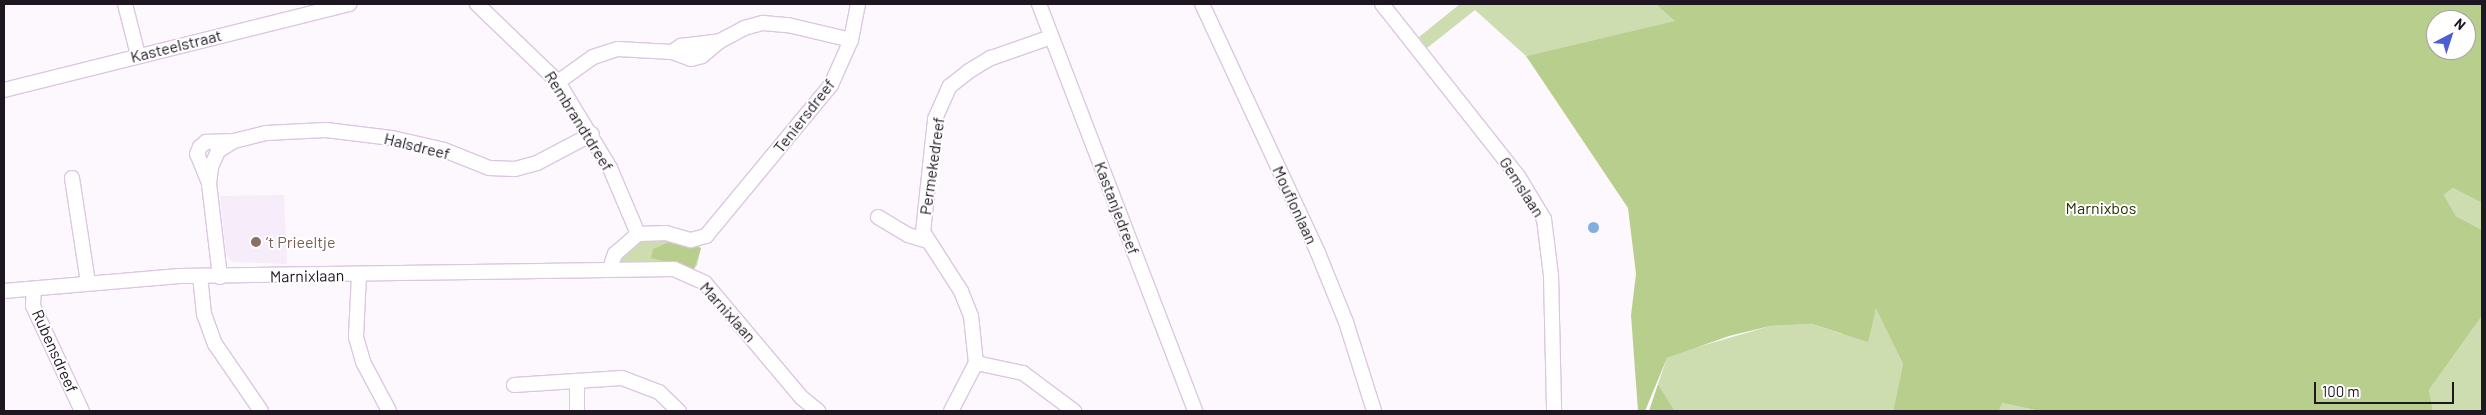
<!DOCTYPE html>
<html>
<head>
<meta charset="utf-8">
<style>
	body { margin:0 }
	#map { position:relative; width:2486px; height:415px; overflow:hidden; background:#fdf8fe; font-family:Barlow,sans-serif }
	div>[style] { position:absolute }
	.built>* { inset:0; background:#f7ecfa }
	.green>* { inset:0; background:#cdddb0 }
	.forest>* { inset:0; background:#b8ce8d }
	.water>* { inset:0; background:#80afe2 }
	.round { border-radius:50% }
	.roads { filter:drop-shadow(1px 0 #dcc7e3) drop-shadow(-1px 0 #dcc7e3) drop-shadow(0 1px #dcc7e3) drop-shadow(0 -1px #dcc7e3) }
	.minor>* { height:14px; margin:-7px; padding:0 7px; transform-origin:7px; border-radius:7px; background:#fff }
	.dots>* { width:14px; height:14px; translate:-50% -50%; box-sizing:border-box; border:2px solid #fff; border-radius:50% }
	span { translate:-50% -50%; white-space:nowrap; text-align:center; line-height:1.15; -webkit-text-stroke:4px #fff; paint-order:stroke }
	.street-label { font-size:16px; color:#1e1721 }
	.park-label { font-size:16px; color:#273302 }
	.education-label { font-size:16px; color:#785e54 }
	.left { translate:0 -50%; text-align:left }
	.frame { position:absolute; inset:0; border:5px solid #1e1721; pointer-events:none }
	.north { position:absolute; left:2426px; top:10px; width:50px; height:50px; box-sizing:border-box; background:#fff; border:1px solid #a5a2a6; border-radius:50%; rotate:40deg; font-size:14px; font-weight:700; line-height:20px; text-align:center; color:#1e1721 }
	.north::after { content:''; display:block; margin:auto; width:18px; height:22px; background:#4d5dd2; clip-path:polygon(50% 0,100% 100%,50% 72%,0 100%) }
	.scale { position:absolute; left:2314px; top:382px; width:140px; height:22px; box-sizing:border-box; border:2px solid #1e1721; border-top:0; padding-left:6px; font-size:15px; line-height:18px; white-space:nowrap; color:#1e1721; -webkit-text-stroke:4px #fff; paint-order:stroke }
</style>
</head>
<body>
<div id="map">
	<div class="built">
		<div style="clip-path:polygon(284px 195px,287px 264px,232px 262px,226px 255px,220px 196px)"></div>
	</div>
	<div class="green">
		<div style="clip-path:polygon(1460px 4px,1750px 4px,1526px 56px,1475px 10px,1427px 48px,1419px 37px)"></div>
		<div style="clip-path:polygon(2453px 188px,2482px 203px,2482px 230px,2456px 216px,2444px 195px)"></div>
		<div style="clip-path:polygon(658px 238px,698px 245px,701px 248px,697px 265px,694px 269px,672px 264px,620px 262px,618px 258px,633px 243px)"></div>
		<div style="clip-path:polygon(1876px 309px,1903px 364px,1893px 411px,1675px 411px,1658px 384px,1667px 358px,1691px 349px,1770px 326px,1812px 324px,1842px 334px,1872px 323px)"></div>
		<div style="clip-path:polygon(2482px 316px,2482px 411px,2433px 411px,2429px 390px)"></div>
		<div style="clip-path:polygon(2002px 403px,2040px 411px,1999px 411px)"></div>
	</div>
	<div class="forest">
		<div style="clip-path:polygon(evenodd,1656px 4px,2482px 4px,2482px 203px,2453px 188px,2444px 195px,2456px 216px,2482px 230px,2482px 316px,2429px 390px,2433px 411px,2040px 411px,2002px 403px,1999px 411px,1893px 411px,1903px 364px,1876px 309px,1868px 342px,1812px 324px,1770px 326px,1729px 336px,1667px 358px,1645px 411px,1638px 411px,1631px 315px,1636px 274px,1628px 208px,1526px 56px,1675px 21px,1656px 4px,2436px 20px,2466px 20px,2466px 50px,2436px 50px,2436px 20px)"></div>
		<div style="clip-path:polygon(669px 242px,701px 248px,694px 269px,651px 258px,653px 249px)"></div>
		<div style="clip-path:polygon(1658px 384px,1675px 411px,1649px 411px)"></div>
	</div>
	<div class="water">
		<div class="round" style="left:1587.5px;top:221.5px;width:11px;height:11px"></div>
	</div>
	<div class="roads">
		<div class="minor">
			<div style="left:125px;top:4px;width:53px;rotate:75.7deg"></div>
			<div style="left:477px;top:4px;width:112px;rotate:43.9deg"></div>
			<div style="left:558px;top:82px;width:100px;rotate:58.8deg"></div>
			<div style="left:610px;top:168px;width:72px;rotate:67deg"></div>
			<div style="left:1039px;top:4px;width:436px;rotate:69deg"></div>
			<div style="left:1202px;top:4px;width:275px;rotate:65deg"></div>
			<div style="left:1318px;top:253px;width:74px;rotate:67.9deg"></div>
			<div style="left:1346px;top:322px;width:93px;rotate:72.5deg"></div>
			<div style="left:1382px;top:4px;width:219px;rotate:51.7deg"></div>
			<div style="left:1518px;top:176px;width:50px;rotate:58.8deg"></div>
			<div style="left:1544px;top:219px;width:56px;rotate:82.9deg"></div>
			<div style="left:1551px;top:275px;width:136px;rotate:88.7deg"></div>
			<div style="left:672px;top:52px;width:11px;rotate:-34deg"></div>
			<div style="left:681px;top:46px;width:39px;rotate:-7deg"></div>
			<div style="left:558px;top:82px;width:43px;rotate:-35.5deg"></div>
			<div style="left:593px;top:57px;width:26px;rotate:-18deg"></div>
			<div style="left:618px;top:49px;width:54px;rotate:3.2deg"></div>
			<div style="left:672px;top:52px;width:20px;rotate:20deg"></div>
			<div style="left:691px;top:59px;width:11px;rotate:-15deg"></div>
			<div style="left:702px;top:56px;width:23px;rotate:-40deg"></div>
			<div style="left:720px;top:41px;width:27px;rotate:-28deg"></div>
			<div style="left:744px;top:28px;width:20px;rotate:-15deg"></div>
			<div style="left:763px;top:23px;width:25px;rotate:5deg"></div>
			<div style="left:788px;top:25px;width:65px;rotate:13.4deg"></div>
			<div style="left:4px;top:90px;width:356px;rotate:-14deg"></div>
			<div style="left:72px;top:178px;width:106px;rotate:81.3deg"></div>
			<div style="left:209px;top:183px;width:31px;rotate:-112deg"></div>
			<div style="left:197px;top:154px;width:8px;rotate:-67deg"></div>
			<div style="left:200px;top:147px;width:8px;rotate:-40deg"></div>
			<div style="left:206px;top:142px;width:27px;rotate:-2deg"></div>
			<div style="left:878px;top:217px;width:35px;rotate:31deg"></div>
			<div style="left:908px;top:235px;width:21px;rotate:17deg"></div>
			<div style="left:610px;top:269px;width:16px;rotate:-72deg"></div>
			<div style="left:615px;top:254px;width:30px;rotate:-41deg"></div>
			<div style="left:638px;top:234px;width:28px;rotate:-2deg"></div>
			<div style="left:666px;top:233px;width:26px;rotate:16deg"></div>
			<div style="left:691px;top:240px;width:16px;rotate:-15deg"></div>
			<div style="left:706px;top:236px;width:196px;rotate:-50.4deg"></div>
			<div style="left:831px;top:85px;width:49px;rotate:-66deg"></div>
			<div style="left:851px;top:40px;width:37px;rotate:-79deg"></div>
			<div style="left:359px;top:275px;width:62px;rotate:92.8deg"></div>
			<div style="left:356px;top:337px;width:26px;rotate:74deg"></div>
			<div style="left:363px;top:362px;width:55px;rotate:62deg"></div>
			<div style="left:200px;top:276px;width:38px;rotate:84deg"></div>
			<div style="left:204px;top:314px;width:32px;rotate:70deg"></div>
			<div style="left:215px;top:344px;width:81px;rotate:55.5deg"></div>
			<div style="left:220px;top:277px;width:94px;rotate:-96.7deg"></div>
			<div style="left:209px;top:184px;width:17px;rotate:-83deg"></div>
			<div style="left:211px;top:167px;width:17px;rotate:-66deg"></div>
			<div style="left:218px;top:151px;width:19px;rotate:-32deg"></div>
			<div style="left:234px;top:141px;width:33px;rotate:-14deg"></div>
			<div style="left:266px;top:133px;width:60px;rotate:-2.9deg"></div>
			<div style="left:326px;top:130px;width:66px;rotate:6.9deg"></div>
			<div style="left:392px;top:138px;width:53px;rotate:13deg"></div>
			<div style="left:444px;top:150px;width:48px;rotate:21.8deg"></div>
			<div style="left:489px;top:168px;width:26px;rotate:2deg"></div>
			<div style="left:515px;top:169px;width:23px;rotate:-15deg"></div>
			<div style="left:537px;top:163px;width:62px;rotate:-27.8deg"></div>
			<div style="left:34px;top:290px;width:16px;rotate:94deg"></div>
			<div style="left:33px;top:306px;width:116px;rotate:65deg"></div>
			<div style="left:4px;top:291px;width:176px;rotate:-4.9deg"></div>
			<div style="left:179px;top:276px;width:495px;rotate:-0.8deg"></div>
			<div style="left:674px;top:269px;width:34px;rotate:24deg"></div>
			<div style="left:705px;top:283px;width:150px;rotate:49.9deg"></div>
			<div style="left:802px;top:398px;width:21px;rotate:39deg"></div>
			<div style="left:976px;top:363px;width:48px;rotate:12deg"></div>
			<div style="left:1023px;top:373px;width:64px;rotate:36.7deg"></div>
			<div style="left:577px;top:382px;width:29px;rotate:90deg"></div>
			<div style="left:514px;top:385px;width:108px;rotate:-3.7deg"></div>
			<div style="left:622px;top:378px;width:40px;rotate:21deg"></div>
			<div style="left:659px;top:392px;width:28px;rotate:44deg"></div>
			<div style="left:951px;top:411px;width:54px;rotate:-62.5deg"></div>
			<div style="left:976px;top:363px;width:47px;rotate:-96.1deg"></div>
			<div style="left:971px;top:316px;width:27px;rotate:-112deg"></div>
			<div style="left:961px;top:291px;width:70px;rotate:-122.8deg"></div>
			<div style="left:923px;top:232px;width:114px;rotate:-83.9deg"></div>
			<div style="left:935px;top:119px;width:36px;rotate:-66deg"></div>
			<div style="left:950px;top:86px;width:24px;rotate:-38deg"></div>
			<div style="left:969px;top:71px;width:26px;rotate:-31deg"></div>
			<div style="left:991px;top:58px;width:64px;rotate:-19.3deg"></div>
		</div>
	</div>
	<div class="dots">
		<div style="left:256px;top:242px;background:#8d6e63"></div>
	</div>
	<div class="street-label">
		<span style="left:176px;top:46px;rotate:-14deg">Kasteelstraat</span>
		<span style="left:804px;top:116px;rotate:-52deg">Teniersdreef</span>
		<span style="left:579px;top:121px;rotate:58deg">Rembrandtdreef</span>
		<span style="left:417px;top:146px;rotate:14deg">Halsdreef</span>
		<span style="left:932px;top:166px;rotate:-82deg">Permekedreef</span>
		<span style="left:1522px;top:187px;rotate:57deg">Gemslaan</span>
		<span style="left:1295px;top:205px;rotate:65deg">Mouflonlaan</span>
		<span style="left:1117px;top:208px;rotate:69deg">Kastanjedreef</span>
		<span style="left:307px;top:276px;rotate:-1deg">Marnixlaan</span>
		<span style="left:728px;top:312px;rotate:48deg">Marnixlaan</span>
		<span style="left:55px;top:351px;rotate:66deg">Rubensdreef</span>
	</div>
	<div class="park-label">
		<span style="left:2101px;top:208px">Marnixbos</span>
	</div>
	<div class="education-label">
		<span class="left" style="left:266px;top:242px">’t Prieeltje</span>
	</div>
	<div class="frame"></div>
	<div class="north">N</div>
	<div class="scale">100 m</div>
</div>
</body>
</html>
